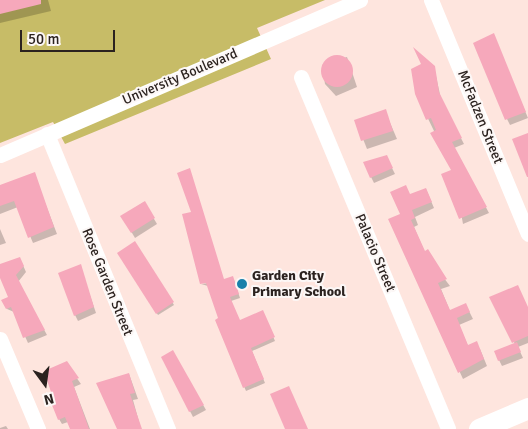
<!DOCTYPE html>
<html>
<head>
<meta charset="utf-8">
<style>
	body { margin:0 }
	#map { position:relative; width:528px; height:429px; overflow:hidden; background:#fee5de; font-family:Signika,sans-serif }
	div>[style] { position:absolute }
	.green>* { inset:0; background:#c7bc67 }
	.shadow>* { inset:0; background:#0003 }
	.building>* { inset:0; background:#f6a8bb }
	.round { border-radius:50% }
	.street>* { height:15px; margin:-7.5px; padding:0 7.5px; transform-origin:7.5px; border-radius:7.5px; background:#fff }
	.secondary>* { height:21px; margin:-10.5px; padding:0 10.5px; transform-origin:10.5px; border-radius:10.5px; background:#fff }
	.dots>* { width:14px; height:14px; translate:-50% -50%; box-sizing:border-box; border:2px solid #fcf7f6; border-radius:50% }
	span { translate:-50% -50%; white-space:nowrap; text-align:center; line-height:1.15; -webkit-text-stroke:4px #fcf7f6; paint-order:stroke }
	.street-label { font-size:14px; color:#2b221f }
	.poi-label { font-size:14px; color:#2b221f; font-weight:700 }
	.left { translate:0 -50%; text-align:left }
	.north { position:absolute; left:20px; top:359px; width:50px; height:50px; -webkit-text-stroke:4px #fcf7f6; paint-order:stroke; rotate:166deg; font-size:14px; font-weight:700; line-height:20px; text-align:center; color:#2b221f }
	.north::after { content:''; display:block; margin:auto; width:18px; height:22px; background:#2b221f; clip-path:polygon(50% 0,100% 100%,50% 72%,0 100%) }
	.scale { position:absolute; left:20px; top:30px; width:95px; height:22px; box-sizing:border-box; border:2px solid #2b221f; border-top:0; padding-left:6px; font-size:15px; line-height:18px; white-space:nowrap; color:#2b221f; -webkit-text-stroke:4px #fcf7f6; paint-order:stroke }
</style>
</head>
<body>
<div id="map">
	<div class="green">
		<div style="clip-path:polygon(0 0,325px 0,257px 28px,271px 59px,65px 144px,53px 122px,0 143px)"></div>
	</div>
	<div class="shadow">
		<div style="clip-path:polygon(0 0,48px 0,51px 11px,0 23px)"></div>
		<div style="clip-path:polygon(347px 57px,357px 87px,336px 96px,325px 84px,322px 65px)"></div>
		<div style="clip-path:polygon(506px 66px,528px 118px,510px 125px,507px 119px)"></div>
		<div style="clip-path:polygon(434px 67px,441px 99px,464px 144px,454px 148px,489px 213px,463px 224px,453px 170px,416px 94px)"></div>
		<div style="clip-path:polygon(385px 111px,397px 139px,367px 149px,356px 121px)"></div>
		<div style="clip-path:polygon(389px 162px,395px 174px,374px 183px,371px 177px)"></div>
		<div style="clip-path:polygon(34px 174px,57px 234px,33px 243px,18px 207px,0 214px,0 186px)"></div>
		<div style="clip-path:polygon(426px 189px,434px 208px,415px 217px,418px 225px,414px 227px,425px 253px,450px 286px,441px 289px,450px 311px,469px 311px,473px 319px,459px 325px,468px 346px,480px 349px,487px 366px,463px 379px,390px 220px,401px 215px,410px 195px)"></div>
		<div style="clip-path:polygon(144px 202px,157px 224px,135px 238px,122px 216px)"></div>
		<div style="clip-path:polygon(0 229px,6px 243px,0 245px)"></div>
		<div style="clip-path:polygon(135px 243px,174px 305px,158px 315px,119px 253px)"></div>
		<div style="clip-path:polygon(22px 263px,26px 272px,18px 282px,47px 335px,28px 343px,14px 312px,7px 309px,9px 297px,0 275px,0 266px)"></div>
		<div style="clip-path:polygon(80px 266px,96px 313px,78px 321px,75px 315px)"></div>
		<div style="clip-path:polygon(234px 280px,240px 298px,231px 301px,240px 322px,264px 315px,275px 341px,252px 351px,265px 383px,246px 391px,216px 321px,220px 319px,208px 286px,201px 284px)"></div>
		<div style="clip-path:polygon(491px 298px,528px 308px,528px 343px,518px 347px,523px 358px,502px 366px,495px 352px,515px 344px)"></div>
		<div style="clip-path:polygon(173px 352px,206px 410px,193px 417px,163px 358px)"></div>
		<div style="clip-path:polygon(66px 363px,81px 384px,74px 387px,90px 429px,71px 429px,68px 422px,62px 424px,59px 419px)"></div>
		<div style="clip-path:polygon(129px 374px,138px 399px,133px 400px,141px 429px,118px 429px)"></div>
		<div style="clip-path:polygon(6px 426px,8px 429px,0 429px,0 428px)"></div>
	</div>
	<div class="building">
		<div style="clip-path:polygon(0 0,41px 0,41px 4px,0 14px)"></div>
		<div style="clip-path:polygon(494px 33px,526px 112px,505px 120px,473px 43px)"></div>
		<div style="clip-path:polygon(413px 47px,435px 66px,439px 92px,462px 138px,452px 142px,487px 207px,459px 219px,441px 174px,451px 170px,430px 133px,436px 130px,431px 118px,426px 120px,415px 94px,411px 69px,421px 64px)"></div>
		<div class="round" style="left:321px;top:55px;width:32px;height:32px"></div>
		<div style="clip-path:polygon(386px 109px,393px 131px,361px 141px,354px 120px)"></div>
		<div style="clip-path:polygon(528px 133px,528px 177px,527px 177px,512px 139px)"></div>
		<div style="clip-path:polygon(387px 155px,393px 168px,370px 178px,363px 162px)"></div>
		<div style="clip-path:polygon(190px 168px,224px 279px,233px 276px,239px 294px,230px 297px,240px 320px,263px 310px,275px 337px,251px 348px,264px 379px,243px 388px,215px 320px,218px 318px,206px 283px,200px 284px,182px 214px,191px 212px,177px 173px)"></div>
		<div style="clip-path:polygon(35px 172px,54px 227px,28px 238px,14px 201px,0 206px,0 185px)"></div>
		<div style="clip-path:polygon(406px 185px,410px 194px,426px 188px,432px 202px,412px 210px,415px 218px,411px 220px,425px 251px,428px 249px,447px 279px,438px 283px,450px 310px,466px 303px,470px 312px,457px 318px,468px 345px,477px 341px,484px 359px,458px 373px,388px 219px,400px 214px,390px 192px)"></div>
		<div style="clip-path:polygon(145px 201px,155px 218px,131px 233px,120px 216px)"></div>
		<div style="clip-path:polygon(135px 241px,174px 302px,156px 314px,117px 253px)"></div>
		<div style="clip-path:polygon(20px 257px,24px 266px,16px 275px,45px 330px,23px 338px,11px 307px,6px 309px,1px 300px,8px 297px,0 278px,0 264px)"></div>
		<div style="clip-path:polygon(81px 264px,94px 307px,74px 316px,58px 273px)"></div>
		<div style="clip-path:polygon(518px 285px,528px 307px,528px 336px,512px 343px,489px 297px)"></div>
		<div style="clip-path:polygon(517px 342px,521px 352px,498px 361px,494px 351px)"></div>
		<div style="clip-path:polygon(173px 350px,204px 405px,189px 412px,161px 357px)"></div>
		<div style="clip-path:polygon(67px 361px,79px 378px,72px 381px,89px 429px,70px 429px,65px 417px,58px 420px,50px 400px,53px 398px,44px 371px)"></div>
		<div style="clip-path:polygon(129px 373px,135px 393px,130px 394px,142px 429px,117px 429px,96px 383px)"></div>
		<div style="clip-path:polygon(289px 386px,308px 429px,285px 429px,270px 394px)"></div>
	</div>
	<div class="street">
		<div style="left:431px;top:0;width:253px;rotate:67.5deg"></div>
		<div style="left:301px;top:77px;width:381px;rotate:67.3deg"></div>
		<div style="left:47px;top:134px;width:319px;rotate:67.7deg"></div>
		<div style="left:0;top:155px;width:392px;rotate:-23.3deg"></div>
		<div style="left:0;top:339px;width:98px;rotate:67.1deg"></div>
	</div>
	<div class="secondary">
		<div style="left:479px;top:429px;width:53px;rotate:-23.2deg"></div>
	</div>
	<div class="dots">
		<div style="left:242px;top:284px;background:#1980aa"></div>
	</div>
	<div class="street-label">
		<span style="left:180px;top:77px;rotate:-23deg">University Boulevard</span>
		<span style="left:480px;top:117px;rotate:68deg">McFadzen Street</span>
		<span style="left:375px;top:253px;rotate:67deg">Palacio Street</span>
		<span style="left:107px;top:282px;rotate:68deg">Rose Garden Street</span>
	</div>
	<div class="poi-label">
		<span class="left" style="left:252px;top:284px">Garden City<br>Primary School</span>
	</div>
	<div class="north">N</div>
	<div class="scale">50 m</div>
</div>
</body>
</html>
